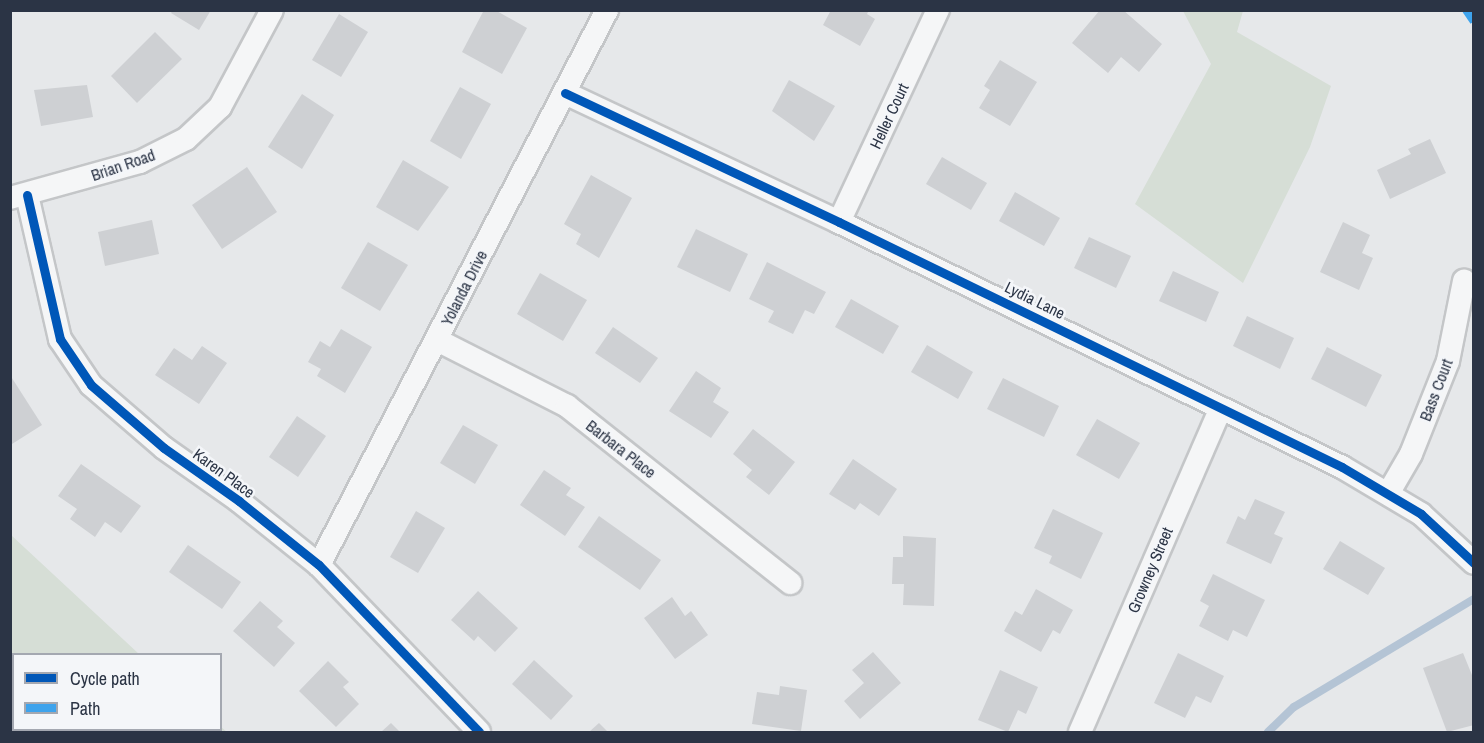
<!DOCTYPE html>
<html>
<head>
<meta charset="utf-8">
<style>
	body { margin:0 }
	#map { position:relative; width:1484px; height:743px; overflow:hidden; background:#e6e8ea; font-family:"Archivo Narrow",sans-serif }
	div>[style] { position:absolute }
	.green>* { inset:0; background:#d6ded6 }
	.stream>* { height:8px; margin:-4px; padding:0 4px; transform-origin:4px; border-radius:4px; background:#b4c4d5 }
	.building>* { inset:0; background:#ced0d3 }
	.roads { filter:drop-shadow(2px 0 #c4c6c8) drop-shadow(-2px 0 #c4c6c8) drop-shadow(0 2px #c4c6c8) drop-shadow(0 -2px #c4c6c8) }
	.minor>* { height:22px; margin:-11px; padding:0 11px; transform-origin:11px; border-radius:11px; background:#f5f6f7 }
	.quiet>* { height:8px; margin-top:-4px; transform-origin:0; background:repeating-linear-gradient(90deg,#3ea3ec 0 15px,transparent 0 23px) }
	.cycleway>* { height:9px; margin:-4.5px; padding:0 4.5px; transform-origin:4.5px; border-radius:4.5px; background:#0057b8 }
	span { translate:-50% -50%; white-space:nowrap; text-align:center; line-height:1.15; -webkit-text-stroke:5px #f4f6f9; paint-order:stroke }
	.street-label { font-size:16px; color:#2b3445 }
	.frame { position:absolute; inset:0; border:12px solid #2b3445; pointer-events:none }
	.legend { position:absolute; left:12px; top:653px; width:210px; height:78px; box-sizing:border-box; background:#f4f6f9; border:2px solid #a4a8b1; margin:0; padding:8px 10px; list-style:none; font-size:18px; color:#2b3445 }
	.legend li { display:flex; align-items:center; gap:12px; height:30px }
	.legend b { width:30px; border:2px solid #a4a8b1 }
</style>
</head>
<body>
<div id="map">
	<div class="green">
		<div style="clip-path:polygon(1183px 11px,1243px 11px,1237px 32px,1331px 86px,1310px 147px,1243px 283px,1135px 204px,1211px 64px)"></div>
		<div style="clip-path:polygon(11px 535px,139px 654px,14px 654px,14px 730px,221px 727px,227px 732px,11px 732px)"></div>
	</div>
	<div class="stream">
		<div style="left:1268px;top:732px;width:36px;rotate:-44deg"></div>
		<div style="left:1294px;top:707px;width:210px;rotate:-31deg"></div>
	</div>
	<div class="building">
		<div style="clip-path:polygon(173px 10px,211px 10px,199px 30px,171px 13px)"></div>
		<div style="clip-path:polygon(484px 10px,495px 10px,527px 28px,502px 74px,462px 52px)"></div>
		<div style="clip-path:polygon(831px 10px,869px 10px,867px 14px,875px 19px,860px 46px,823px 25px)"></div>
		<div style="clip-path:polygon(1100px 10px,1123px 10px,1162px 44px,1139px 72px,1121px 57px,1108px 73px,1072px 43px)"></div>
		<div style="clip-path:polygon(339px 14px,368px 32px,341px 77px,312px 60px)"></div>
		<div style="clip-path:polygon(155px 32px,182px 59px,137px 103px,111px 76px)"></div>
		<div style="clip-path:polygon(1000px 60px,1037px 82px,1010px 126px,979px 108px,990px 90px,984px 86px)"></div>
		<div style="clip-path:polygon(789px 80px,835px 106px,814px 141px,772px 111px)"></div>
		<div style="clip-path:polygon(87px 85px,93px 117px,41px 126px,34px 90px)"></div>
		<div style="clip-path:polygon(460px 87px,491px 104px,461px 159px,430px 141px)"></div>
		<div style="clip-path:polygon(302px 94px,334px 115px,302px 169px,268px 147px)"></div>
		<div style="clip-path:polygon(1430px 139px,1446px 173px,1390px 199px,1377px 170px,1411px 154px,1408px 149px)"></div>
		<div style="clip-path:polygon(942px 157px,987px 183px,971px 210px,926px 184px)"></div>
		<div style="clip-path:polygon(403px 160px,449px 187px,418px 231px,376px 207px)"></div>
		<div style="clip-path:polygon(247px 167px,277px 212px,222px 249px,192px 205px)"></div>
		<div style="clip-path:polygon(591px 175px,632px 198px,599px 258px,576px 244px,581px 234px,564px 224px)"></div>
		<div style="clip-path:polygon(1015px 192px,1060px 218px,1044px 246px,999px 221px)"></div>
		<div style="clip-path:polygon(152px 220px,159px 254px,105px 266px,98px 232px)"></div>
		<div style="clip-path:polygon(1343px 222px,1370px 235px,1362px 253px,1373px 258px,1359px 290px,1320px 272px)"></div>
		<div style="clip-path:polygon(696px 229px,748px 254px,730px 292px,677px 267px)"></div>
		<div style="clip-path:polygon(1089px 237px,1131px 256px,1116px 288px,1074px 268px)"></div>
		<div style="clip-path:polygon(368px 242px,408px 265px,380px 311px,341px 288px)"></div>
		<div style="clip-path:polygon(767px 262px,826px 292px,814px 314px,805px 310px,793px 334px,768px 322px,774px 311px,749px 299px)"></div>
		<div style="clip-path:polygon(1173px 271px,1219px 292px,1206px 322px,1159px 301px)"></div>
		<div style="clip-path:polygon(540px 273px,587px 300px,563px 341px,517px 314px)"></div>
		<div style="clip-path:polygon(851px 299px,899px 326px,883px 354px,835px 327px)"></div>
		<div style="clip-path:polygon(1247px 316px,1294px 338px,1280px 369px,1233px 346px)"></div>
		<div style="clip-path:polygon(613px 327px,658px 358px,640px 383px,595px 353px)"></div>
		<div style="clip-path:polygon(341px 329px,372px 347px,345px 393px,317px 376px,321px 369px,308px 362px,320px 341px,330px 347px)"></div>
		<div style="clip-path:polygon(927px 345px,973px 372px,958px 399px,911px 372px)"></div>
		<div style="clip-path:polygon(202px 346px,227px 363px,199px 404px,155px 375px,174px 348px,192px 360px)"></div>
		<div style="clip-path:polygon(1327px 347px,1382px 375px,1366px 407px,1311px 379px)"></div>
		<div style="clip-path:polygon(696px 371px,721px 388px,713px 402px,729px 412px,711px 438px,669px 411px)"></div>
		<div style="clip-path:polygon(10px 375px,42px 425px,12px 444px,10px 441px)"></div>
		<div style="clip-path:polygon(1003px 378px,1059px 406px,1044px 437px,987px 409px)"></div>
		<div style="clip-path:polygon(297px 416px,326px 436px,298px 477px,269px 457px)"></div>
		<div style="clip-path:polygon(1097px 419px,1140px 443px,1119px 479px,1076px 455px)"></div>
		<div style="clip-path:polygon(463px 425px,498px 445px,475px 484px,440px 463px)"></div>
		<div style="clip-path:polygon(753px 429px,795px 462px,769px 495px,746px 477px,752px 470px,733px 454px)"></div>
		<div style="clip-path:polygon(853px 459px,897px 489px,879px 516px,860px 503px,855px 510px,829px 494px)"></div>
		<div style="clip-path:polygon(81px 464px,141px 506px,121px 533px,105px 522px,95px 537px,70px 519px,77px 509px,58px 496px)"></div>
		<div style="clip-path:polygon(544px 470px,571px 488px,566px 495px,585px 507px,565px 536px,520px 505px)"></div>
		<div style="clip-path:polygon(1255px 499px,1285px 512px,1274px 534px,1283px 538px,1271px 564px,1226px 543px,1238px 516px,1245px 520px)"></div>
		<div style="clip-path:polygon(1053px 509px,1103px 533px,1081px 579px,1049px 563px,1052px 556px,1034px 548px)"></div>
		<div style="clip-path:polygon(416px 511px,445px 528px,418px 573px,390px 557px)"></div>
		<div style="clip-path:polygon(599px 516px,661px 560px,640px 590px,578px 547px)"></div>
		<div style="clip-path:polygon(903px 536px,936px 538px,934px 606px,903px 605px,904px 584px,892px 584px,893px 557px,903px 557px)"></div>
		<div style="clip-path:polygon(1340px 541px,1385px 568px,1368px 595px,1323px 569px)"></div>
		<div style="clip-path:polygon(188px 545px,241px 582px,222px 609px,169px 572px)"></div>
		<div style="clip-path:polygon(1213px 574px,1265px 600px,1247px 637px,1233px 630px,1228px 641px,1199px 626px,1209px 606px,1200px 601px)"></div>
		<div style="clip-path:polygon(1036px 589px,1073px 610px,1060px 634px,1053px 630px,1041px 652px,1004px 631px,1015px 611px,1022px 615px)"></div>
		<div style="clip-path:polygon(478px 591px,518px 628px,495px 652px,478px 636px,474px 641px,451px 620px)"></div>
		<div style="clip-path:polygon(672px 597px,685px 616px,691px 611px,708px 635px,675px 659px,644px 618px)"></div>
		<div style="clip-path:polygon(260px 601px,283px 621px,277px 627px,295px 643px,274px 667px,233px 631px)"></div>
		<div style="clip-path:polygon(873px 652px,901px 683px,860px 719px,844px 701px,864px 683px,852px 670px)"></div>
		<div style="clip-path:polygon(1178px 653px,1224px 676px,1211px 703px,1196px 696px,1185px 718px,1154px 703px)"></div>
		<div style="clip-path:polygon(1463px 653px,1474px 680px,1474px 725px,1447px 732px,1423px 668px)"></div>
		<div style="clip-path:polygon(534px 660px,573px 696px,551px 720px,512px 684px)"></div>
		<div style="clip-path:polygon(328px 661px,349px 682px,343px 687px,359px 704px,336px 727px,299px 691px)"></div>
		<div style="clip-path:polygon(1000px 670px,1038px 687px,1026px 714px,1018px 710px,1008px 732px,978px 720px)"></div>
		<div style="clip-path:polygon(780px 686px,807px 690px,801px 731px,752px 724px,757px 692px,779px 695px)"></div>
		<div style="clip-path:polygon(391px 723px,400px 732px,381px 732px)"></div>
		<div style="clip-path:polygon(599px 723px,608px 732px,589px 732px)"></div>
	</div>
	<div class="roads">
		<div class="minor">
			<div style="left:565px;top:93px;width:303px;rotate:25.2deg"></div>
			<div style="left:839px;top:222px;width:559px;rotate:25.97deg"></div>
			<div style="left:1342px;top:467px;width:92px;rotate:30.7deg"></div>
			<div style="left:1421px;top:514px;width:72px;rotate:42.8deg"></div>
			<div style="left:27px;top:195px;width:148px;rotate:77.1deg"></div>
			<div style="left:60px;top:339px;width:55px;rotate:56deg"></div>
			<div style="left:91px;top:385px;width:96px;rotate:40.8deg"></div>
			<div style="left:164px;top:448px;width:92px;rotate:35.2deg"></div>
			<div style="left:239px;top:501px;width:102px;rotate:38.7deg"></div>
			<div style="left:319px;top:565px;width:231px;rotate:46.2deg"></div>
			<div style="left:10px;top:198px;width:135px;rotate:-15.5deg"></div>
			<div style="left:140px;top:162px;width:51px;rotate:-26.6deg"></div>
			<div style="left:186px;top:139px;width:47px;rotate:-43.3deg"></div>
			<div style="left:220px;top:107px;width:110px;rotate:-61.8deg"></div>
			<div style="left:839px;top:222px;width:234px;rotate:-65deg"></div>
			<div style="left:437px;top:340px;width:146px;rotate:26.9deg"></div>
			<div style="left:567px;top:406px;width:285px;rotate:38.4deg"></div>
			<div style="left:1389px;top:492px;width:44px;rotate:-59.9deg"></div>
			<div style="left:1411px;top:454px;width:100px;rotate:-68.3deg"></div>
			<div style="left:1448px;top:361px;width:82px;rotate:-78.7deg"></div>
			<div style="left:319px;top:565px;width:625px;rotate:-62.57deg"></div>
			<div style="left:1080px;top:732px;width:353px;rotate:-66.5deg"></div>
		</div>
	</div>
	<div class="quiet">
		<div style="left:1466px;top:10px;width:14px;rotate:56deg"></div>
	</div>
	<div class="cycleway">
		<div style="left:565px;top:93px;width:303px;rotate:25.2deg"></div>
		<div style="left:839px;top:222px;width:559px;rotate:25.97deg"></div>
		<div style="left:1342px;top:467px;width:92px;rotate:30.7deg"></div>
		<div style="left:1421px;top:514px;width:72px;rotate:42.8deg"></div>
		<div style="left:27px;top:195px;width:148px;rotate:77.1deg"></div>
		<div style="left:60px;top:339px;width:55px;rotate:56deg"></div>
		<div style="left:91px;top:385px;width:96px;rotate:40.8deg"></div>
		<div style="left:164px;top:448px;width:92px;rotate:35.2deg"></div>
		<div style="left:239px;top:501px;width:102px;rotate:38.7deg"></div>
		<div style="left:319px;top:565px;width:231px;rotate:46.2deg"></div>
	</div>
	<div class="street-label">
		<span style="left:889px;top:116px;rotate:-65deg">Heller Court</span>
		<span style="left:123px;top:165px;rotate:-19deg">Brian Road</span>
		<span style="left:464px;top:288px;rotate:-63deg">Yolanda Drive</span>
		<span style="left:1035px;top:300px;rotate:26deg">Lydia Lane</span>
		<span style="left:1436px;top:390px;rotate:-69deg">Bass Court</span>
		<span style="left:621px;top:449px;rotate:38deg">Barbara Place</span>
		<span style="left:224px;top:473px;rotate:36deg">Karen Place</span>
		<span style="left:1150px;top:570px;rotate:-67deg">Growney Street</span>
	</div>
	<div class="frame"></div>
	<ul class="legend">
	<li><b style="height:8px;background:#0057b8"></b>Cycle path</li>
	<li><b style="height:8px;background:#3ea3ec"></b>Path</li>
	</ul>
</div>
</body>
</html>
